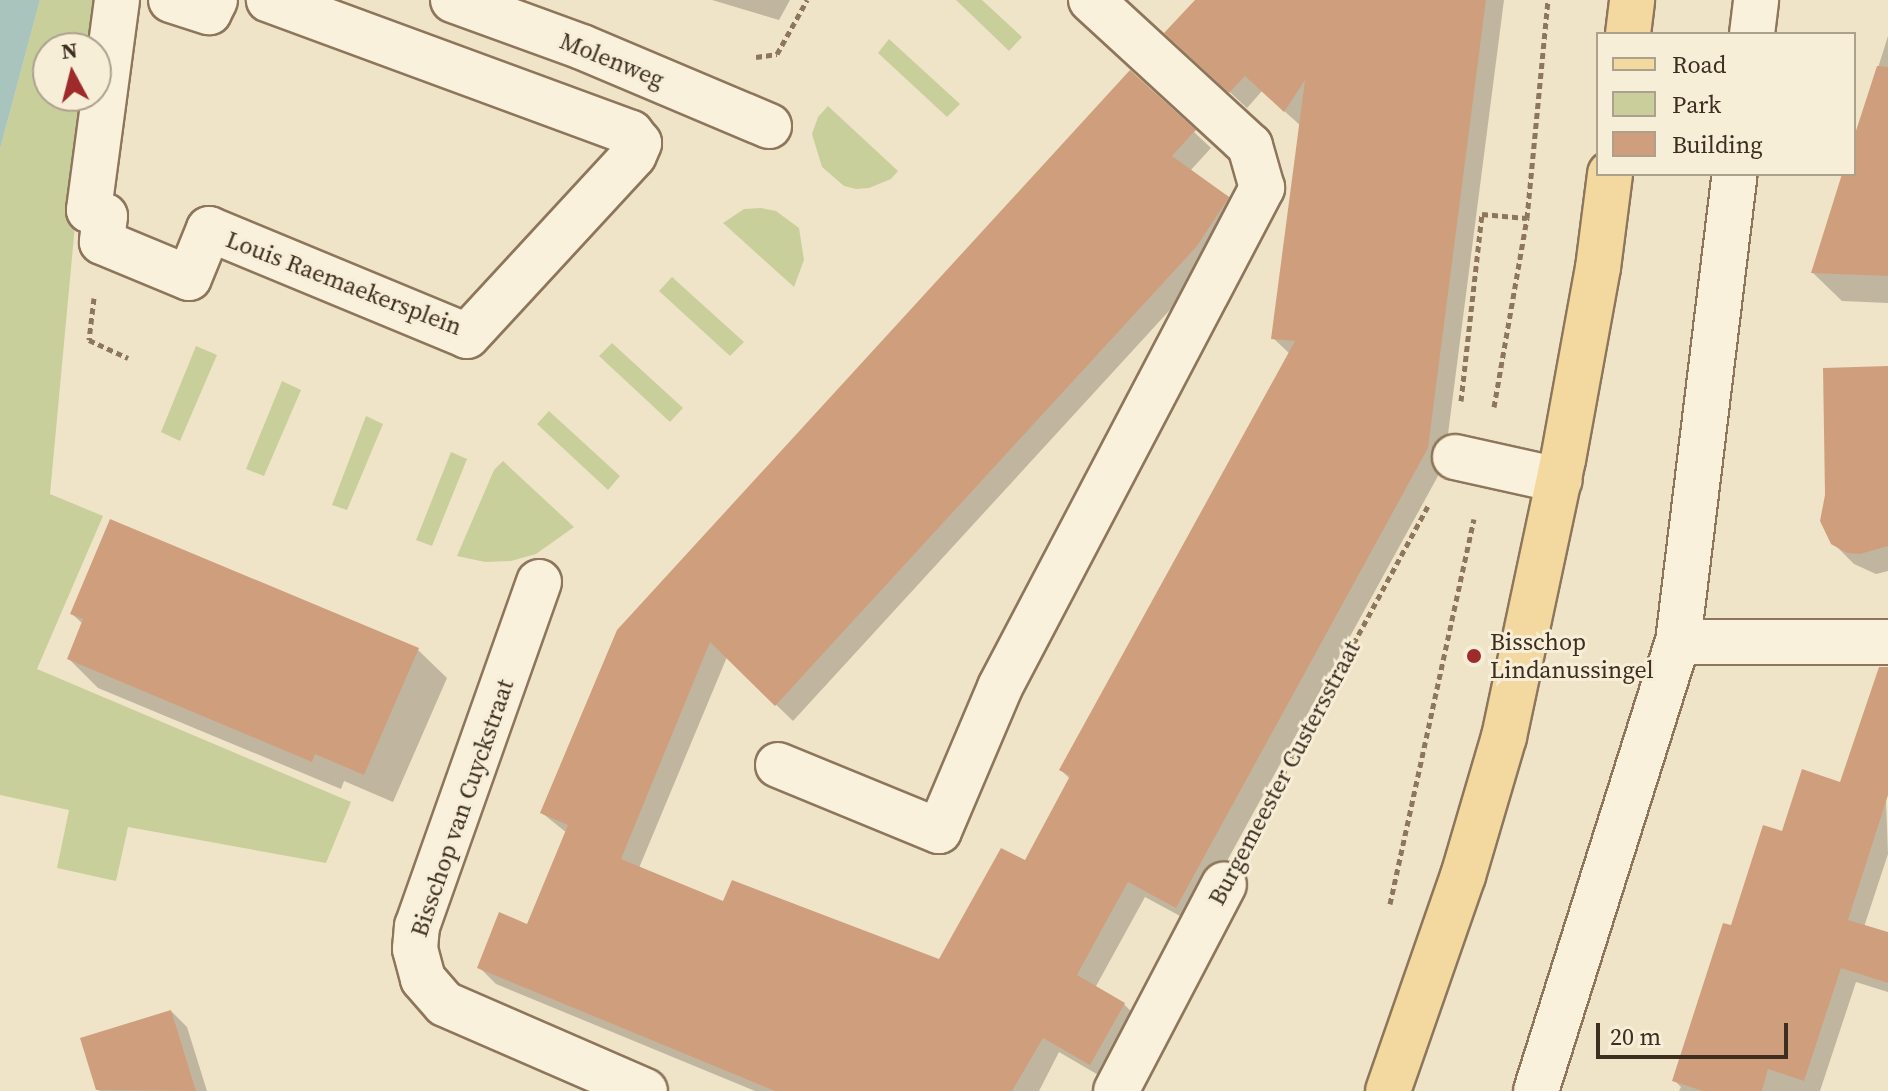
<!DOCTYPE html>
<html>
<head>
<meta charset="utf-8">
<style>
	body { margin:0 }
	#map { position:relative; width:1888px; height:1091px; overflow:hidden; background:#f0e4c8; font-family:"Source Serif 4",serif }
	div>[style] { position:absolute }
	.green>* { inset:0; background:#c9cf9b }
	.water>* { inset:0; background:#a9c4bc }
	.shadow>* { inset:0; background:#0003 }
	.building>* { inset:0; background:#cf9f7d }
	.path>* { height:5px; margin-top:-2.5px; transform-origin:0; background:repeating-linear-gradient(90deg,#8d765c 0 6px,transparent 0 10px) }
	.roads { filter:drop-shadow(2px 0 #8d765c) drop-shadow(-2px 0 #8d765c) drop-shadow(0 2px #8d765c) drop-shadow(0 -2px #8d765c) }
	.minor>* { height:44px; margin:-22px; padding:0 22px; transform-origin:22px; border-radius:22px; background:#faf1dc }
	.major>* { height:44px; margin:-22px; padding:0 22px; transform-origin:22px; border-radius:22px; background:#f3d9a0 }
	.dots>* { width:22px; height:22px; translate:-50% -50%; box-sizing:border-box; border:4px solid #f7eed8; border-radius:50% }
	span { translate:-50% -50%; white-space:nowrap; text-align:center; line-height:1.15; -webkit-text-stroke:6px #f7eed8; paint-order:stroke }
	.street-label { font-size:24px; color:#3d2e20 }
	.poi-label { font-size:24px; color:#3d2e20 }
	.left { translate:0 -50%; text-align:left }
	.legend { position:absolute; left:1596px; top:32px; width:260px; height:144px; box-sizing:border-box; background:#f7eed8; border:2px solid #ada18e; margin:0; padding:10px 14px; list-style:none; font-size:24px; color:#3d2e20 }
	.legend li { display:flex; align-items:center; gap:16px; height:40px }
	.legend b { width:40px; border:2px solid #ada18e }
	.north { position:absolute; left:32px; top:32px; width:80px; height:80px; box-sizing:border-box; background:#f7eed8; border:2px solid #ada18e; border-radius:50%; rotate:353deg; font-size:22px; font-weight:700; line-height:32px; text-align:center; color:#3d2e20 }
	.north::after { content:''; display:block; margin:auto; width:28px; height:36px; background:#9e2a2b; clip-path:polygon(50% 0,100% 100%,50% 72%,0 100%) }
	.scale { position:absolute; left:1596px; top:1023px; width:192px; height:36px; box-sizing:border-box; border:4px solid #3d2e20; border-top:0; padding-left:10px; font-size:24px; line-height:28px; white-space:nowrap; color:#3d2e20; -webkit-text-stroke:6px #f7eed8; paint-order:stroke }
</style>
</head>
<body>
<div id="map">
	<div class="green">
		<div style="clip-path:polygon(40px 0,107px 0,91px 48px,48px 48px,48px 96px,87px 96px,50px 494px,103px 516px,37px 669px,351px 802px,326px 863px,128px 827px,116px 881px,57px 868px,69px 810px,0 795px,0 149px)"></div>
		<div style="clip-path:polygon(956px 0,982px 0,1022px 37px,1009px 51px)"></div>
		<div style="clip-path:polygon(889px 39px,960px 104px,947px 117px,878px 53px)"></div>
		<div style="clip-path:polygon(828px 106px,898px 171px,891px 179px,869px 188px,856px 189px,844px 186px,822px 167px,812px 134px,818px 117px)"></div>
		<div style="clip-path:polygon(761px 208px,776px 211px,799px 228px,804px 260px,794px 287px,723px 223px,744px 209px)"></div>
		<div style="clip-path:polygon(672px 277px,744px 342px,730px 356px,659px 291px)"></div>
		<div style="clip-path:polygon(612px 343px,683px 408px,670px 422px,599px 356px)"></div>
		<div style="clip-path:polygon(196px 346px,217px 355px,180px 441px,161px 432px)"></div>
		<div style="clip-path:polygon(282px 381px,301px 390px,264px 476px,246px 469px)"></div>
		<div style="clip-path:polygon(549px 411px,620px 476px,608px 490px,537px 424px)"></div>
		<div style="clip-path:polygon(366px 416px,383px 424px,347px 510px,332px 505px)"></div>
		<div style="clip-path:polygon(451px 452px,467px 459px,432px 546px,416px 540px)"></div>
		<div style="clip-path:polygon(503px 461px,574px 527px,536px 554px,511px 561px,485px 562px,457px 556px,494px 470px)"></div>
	</div>
	<div class="water">
		<div style="clip-path:polygon(0 0,40px 0,0 149px)"></div>
	</div>
	<div class="shadow">
		<div style="clip-path:polygon(712px 0,790px 0,779px 20px)"></div>
		<div style="clip-path:polygon(1198px 0,1504px 0,1444px 465px,1193px 923px,1145px 897px,1095px 988px,1124px 1004px,1140px 1021px,1107px 1080px,1059px 1052px,1039px 1091px,755px 1091px,496px 984px,479px 967px,528px 927px,567px 833px,542px 813px,1194px 132px,1211px 148px,1190px 171px,1229px 197px,1245px 213px,1213px 263px,793px 721px,727px 657px,639px 868px,724px 904px,940px 962px,1026px 862px,1070px 779px,1061px 770px,1290px 354px,1273px 338px,1301px 126px,1262px 91px,1247px 108px,1183px 49px)"></div>
		<div style="clip-path:polygon(1888px 36px,1888px 303px,1842px 301px,1813px 273px,1844px 174px,1854px 174px,1854px 144px)"></div>
		<div style="clip-path:polygon(1888px 368px,1888px 571px,1876px 574px,1854px 564px,1833px 543px)"></div>
		<div style="clip-path:polygon(72px 614px,418px 650px,447px 678px,393px 802px,344px 781px,341px 789px,98px 688px,69px 659px,83px 624px)"></div>
		<div style="clip-path:polygon(1886px 799px,1888px 854px,1864px 927px,1888px 935px,1888px 992px,1856px 982px,1820px 1091px,1679px 1091px,1681px 1087px,1674px 1080px,1732px 928px,1783px 834px)"></div>
		<div style="clip-path:polygon(172px 1012px,187px 1027px,207px 1091px,99px 1091px,83px 1039px)"></div>
	</div>
	<div class="building">
		<div style="clip-path:polygon(1195px 0,1486px 0,1428px 448px,1176px 908px,1128px 882px,1102px 929px,1077px 975px,1125px 1003px,1090px 1065px,1043px 1038px,1012px 1091px,775px 1091px,477px 968px,499px 912px,527px 924px,568px 825px,540px 813px,617px 630px,1130px 70px,1196px 130px,1172px 156px,1229px 197px,1197px 246px,775px 706px,710px 642px,621px 859px,723px 901px,732px 880px,939px 959px,1001px 848px,1025px 860px,1070px 776px,1059px 770px,1295px 341px,1271px 339px,1305px 80px,1284px 112px,1245px 76px,1229px 93px,1164px 33px)"></div>
		<div style="clip-path:polygon(1877px 66px,1888px 67px,1888px 276px,1811px 273px,1842px 174px,1854px 174px,1854px 137px)"></div>
		<div style="clip-path:polygon(1888px 366px,1888px 546px,1860px 554px,1847px 553px,1831px 544px,1820px 521px,1825px 495px,1823px 368px)"></div>
		<div style="clip-path:polygon(110px 519px,419px 648px,364px 775px,315px 754px,312px 762px,67px 659px,83px 619px,70px 614px)"></div>
		<div style="clip-path:polygon(1879px 667px,1888px 667px,1888px 795px,1848px 920px,1888px 932px,1888px 983px,1841px 968px,1804px 1081px,1768px 1069px,1762px 1091px,1703px 1091px,1672px 1081px,1723px 923px,1731px 925px,1763px 825px,1782px 831px,1802px 769px,1840px 782px)"></div>
		<div style="clip-path:polygon(171px 1010px,196px 1091px,96px 1090px,80px 1038px)"></div>
	</div>
	<div class="path">
		<div style="left:756px;top:57px;width:21px;rotate:-8deg"></div>
		<div style="left:777px;top:54px;width:62px;rotate:-60.9deg"></div>
		<div style="left:94px;top:298px;width:42px;rotate:96.8deg"></div>
		<div style="left:89px;top:340px;width:43px;rotate:24.8deg"></div>
		<div style="left:1461px;top:401px;width:188px;rotate:-83.6deg"></div>
		<div style="left:1482px;top:214px;width:45px;rotate:5.1deg"></div>
		<div style="left:1494px;top:407px;width:192px;rotate:-80.1deg"></div>
		<div style="left:1527px;top:218px;width:219px;rotate:-84.5deg"></div>
		<div style="left:1249px;top:837px;width:379px;rotate:-61.6deg"></div>
		<div style="left:1390px;top:904px;width:394px;rotate:-77.7deg"></div>
	</div>
	<div class="roads">
		<div class="minor">
			<div style="left:117px;top:0;width:212px;rotate:97.6deg"></div>
			<div style="left:89px;top:210px;width:17px;rotate:21deg"></div>
			<div style="left:105px;top:216px;width:26px;rotate:97deg"></div>
			<div style="left:102px;top:242px;width:94px;rotate:22.5deg"></div>
			<div style="left:189px;top:278px;width:53px;rotate:-67.8deg"></div>
			<div style="left:209px;top:229px;width:279px;rotate:22.5deg"></div>
			<div style="left:467px;top:336px;width:246px;rotate:-47.3deg"></div>
			<div style="left:634px;top:155px;width:13px;rotate:-67deg"></div>
			<div style="left:639px;top:143px;width:13px;rotate:-129deg"></div>
			<div style="left:631px;top:133px;width:386px;rotate:-159.8deg"></div>
			<div style="left:171px;top:0;width:40px;rotate:18deg"></div>
			<div style="left:209px;top:12px;width:13px;rotate:-63deg"></div>
			<div style="left:453px;top:0;width:137px;rotate:20deg"></div>
			<div style="left:582px;top:47px;width:203px;rotate:22.9deg"></div>
			<div style="left:1752px;top:34px;width:34px;rotate:-83deg"></div>
			<div style="left:1455px;top:457px;width:107px;rotate:12.5deg"></div>
			<div style="left:539px;top:582px;width:365px;rotate:109.5deg"></div>
			<div style="left:417px;top:926px;width:23px;rotate:95deg"></div>
			<div style="left:415px;top:949px;width:31px;rotate:75deg"></div>
			<div style="left:423px;top:979px;width:33px;rotate:49deg"></div>
			<div style="left:445px;top:1004px;width:218px;rotate:23.5deg"></div>
			<div style="left:1678px;top:642px;width:210px"></div>
			<div style="left:778px;top:765px;width:174px;rotate:22.3deg"></div>
			<div style="left:939px;top:831px;width:156px;rotate:-67deg"></div>
			<div style="left:1000px;top:687px;width:564px;rotate:-62.3deg"></div>
			<div style="left:1262px;top:188px;width:44px;rotate:-105.9deg"></div>
			<div style="left:1250px;top:146px;width:216px;rotate:-137.4deg"></div>
			<div style="left:1116px;top:1091px;width:233px;rotate:-62.4deg"></div>
			<div style="left:1536px;top:1091px;width:471px;rotate:-72.5deg"></div>
			<div style="left:1678px;top:642px;width:471px;rotate:-83.1deg"></div>
		</div>
		<div class="major">
			<div style="left:1628px;top:34px;width:34px;rotate:-83deg"></div>
			<div style="left:1388px;top:1091px;width:228px;rotate:-70.8deg"></div>
			<div style="left:1463px;top:876px;width:145px;rotate:-73.6deg"></div>
			<div style="left:1504px;top:737px;width:283px;rotate:-78deg"></div>
			<div style="left:1563px;top:460px;width:195px;rotate:-79.7deg"></div>
			<div style="left:1598px;top:268px;width:95px;rotate:-82.7deg"></div>
		</div>
	</div>
	<div class="dots">
		<div style="left:1474px;top:656px;background:#9e2a2b"></div>
	</div>
	<div class="street-label">
		<span style="left:612px;top:60px;rotate:22deg">Molenweg</span>
		<span style="left:344px;top:283px;rotate:21deg">Louis Raemaekersplein</span>
		<span style="left:1284px;top:773px;rotate:-62deg">Burgemeester Custersstraat</span>
		<span style="left:462px;top:808px;rotate:-71deg">Bisschop van Cuyckstraat</span>
	</div>
	<div class="poi-label">
		<span class="left" style="left:1490px;top:656px">Bisschop<br>Lindanussingel</span>
	</div>
	<ul class="legend">
	<li><b style="height:10px;background:#f3d9a0"></b>Road</li>
	<li><b style="height:22px;background:#c9cf9b"></b>Park</li>
	<li><b style="height:22px;background:#cf9f7d"></b>Building</li>
	</ul>
	<div class="north">N</div>
	<div class="scale">20 m</div>
</div>
</body>
</html>
